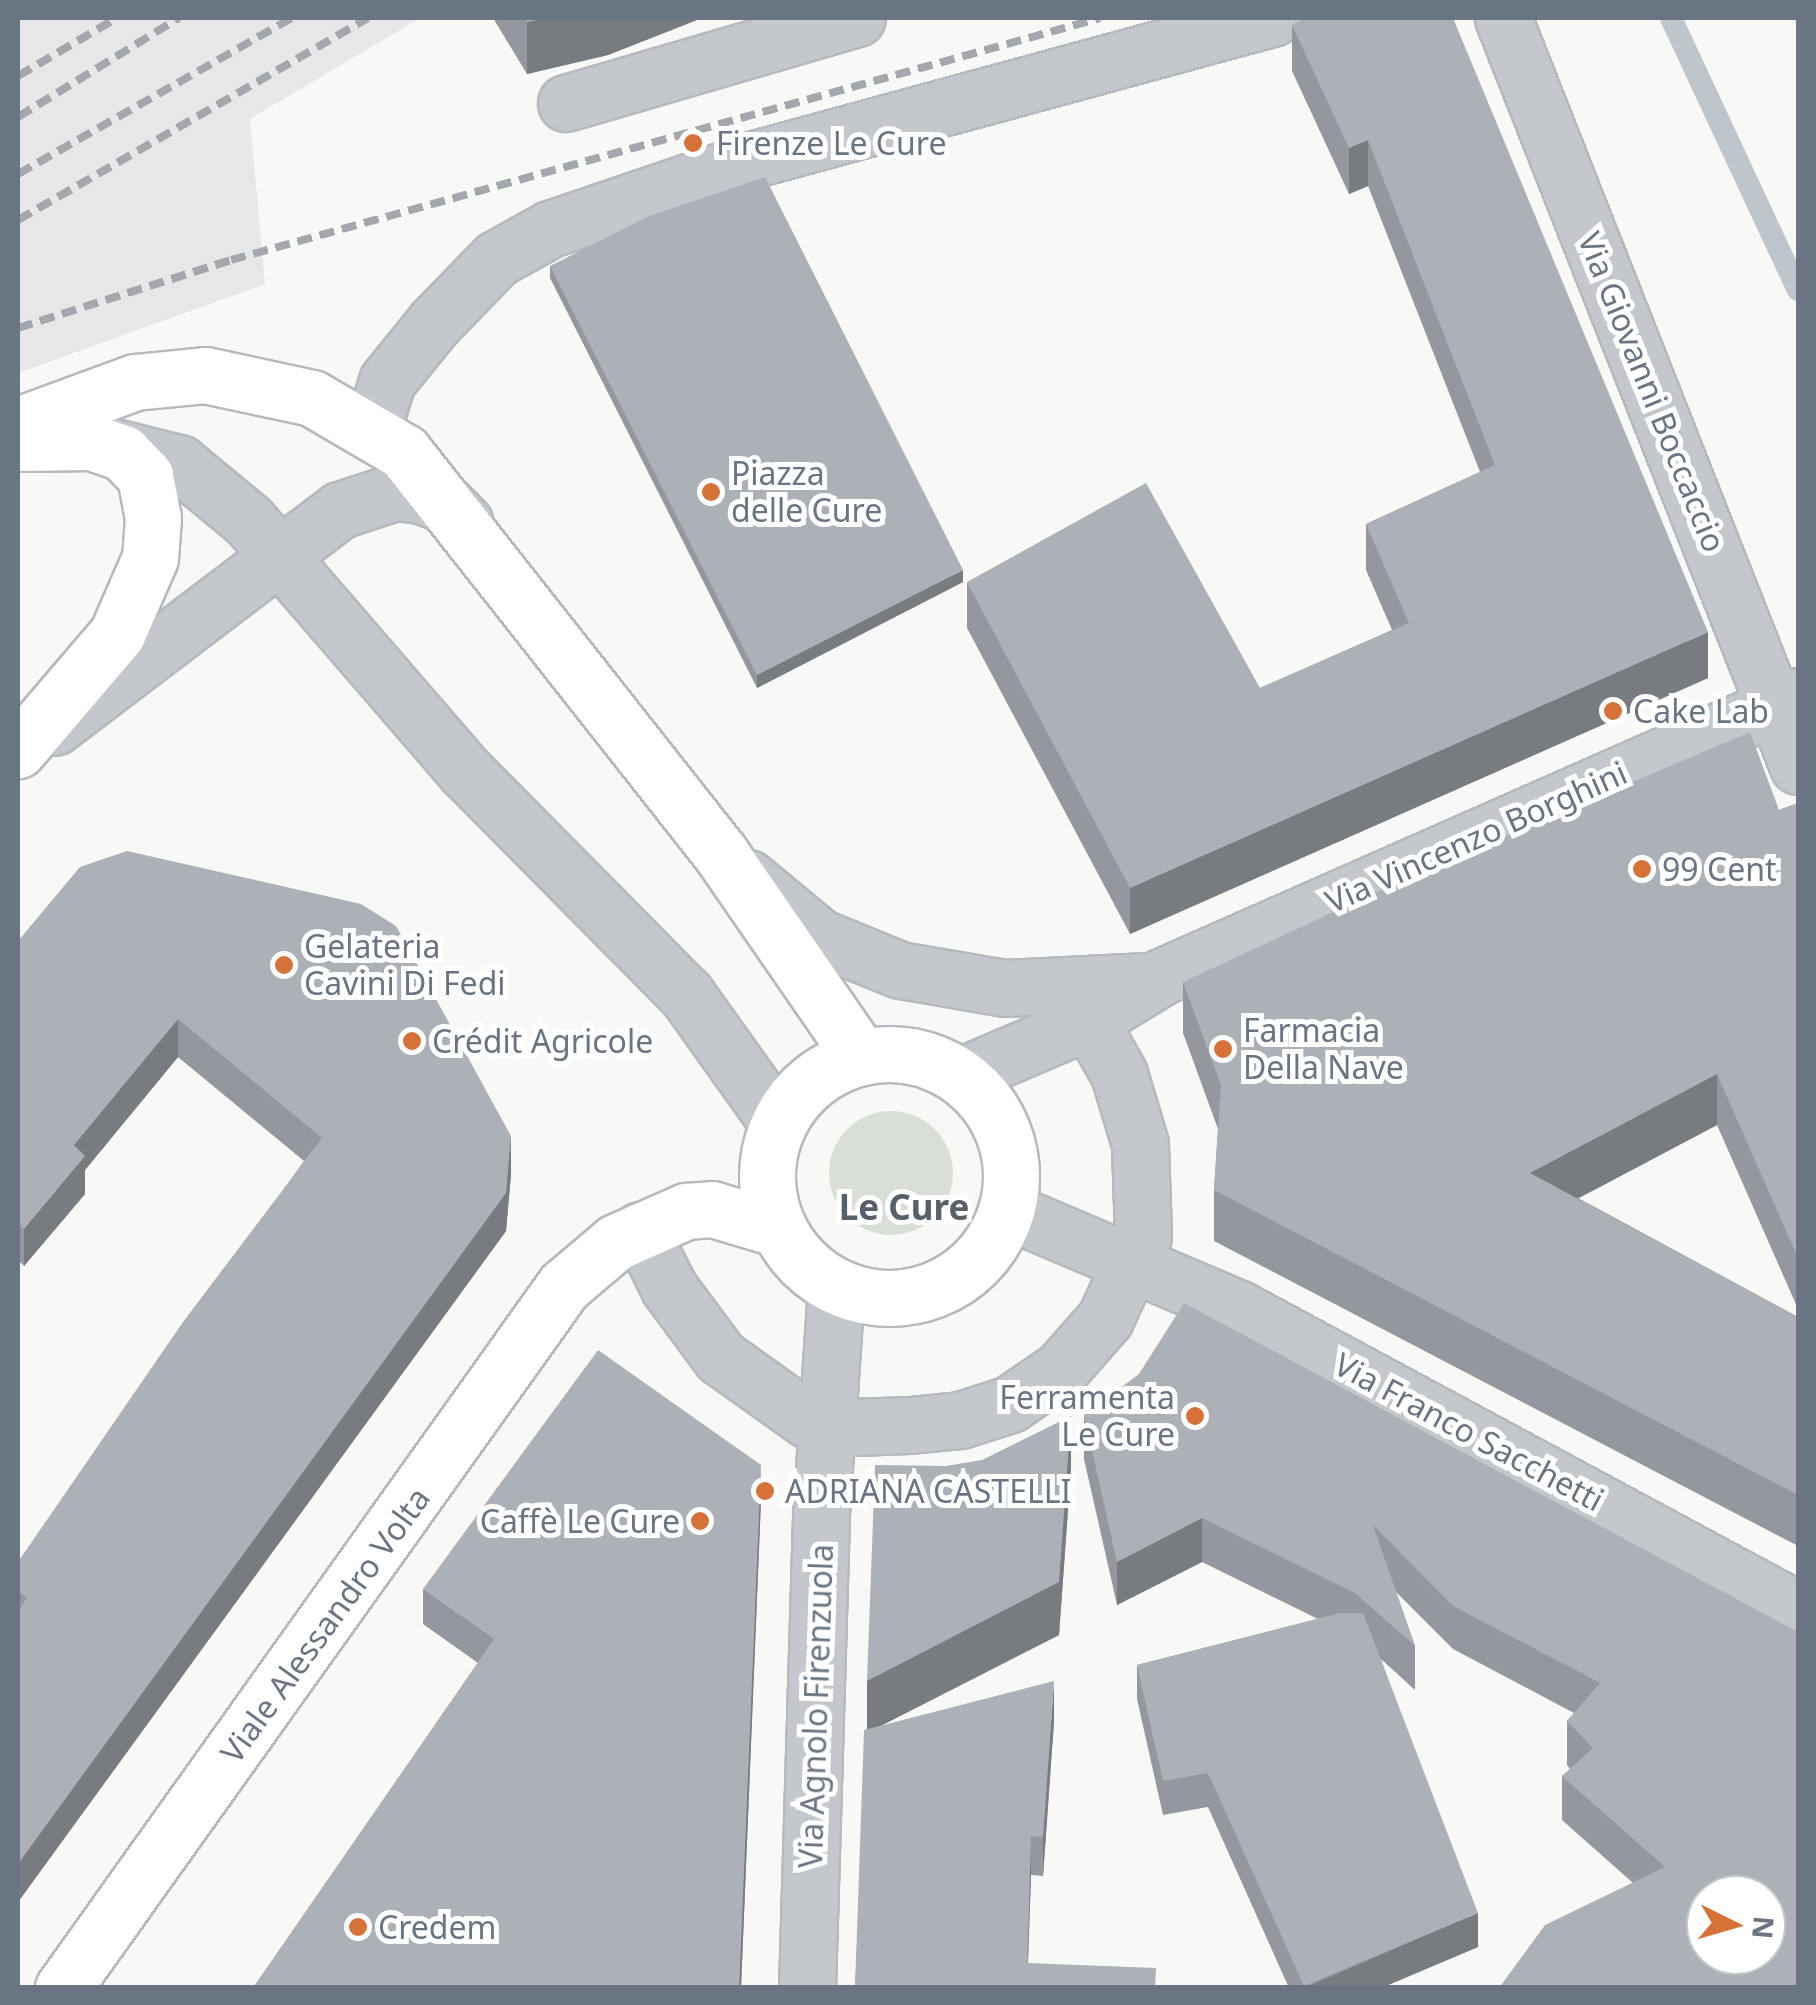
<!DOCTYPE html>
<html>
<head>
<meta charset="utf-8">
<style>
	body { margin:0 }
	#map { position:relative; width:1816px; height:2005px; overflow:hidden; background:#f8f8f6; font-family:"Noto Sans",sans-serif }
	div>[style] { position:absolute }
	.built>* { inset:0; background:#e6e7e6 }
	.green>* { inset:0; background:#d9dfd7 }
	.round { border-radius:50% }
	.stream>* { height:22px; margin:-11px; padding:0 11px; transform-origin:11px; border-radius:11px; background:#bec6cb }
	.roads { filter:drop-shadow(2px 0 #b6b9bd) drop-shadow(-2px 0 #b6b9bd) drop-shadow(0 2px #b6b9bd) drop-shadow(0 -2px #b6b9bd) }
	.minor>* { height:55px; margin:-27.5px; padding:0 27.5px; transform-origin:27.5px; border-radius:27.5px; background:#c4c7cb }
	.major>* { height:55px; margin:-27.5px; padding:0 27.5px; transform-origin:27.5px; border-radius:27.5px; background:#fff }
	.major>.ring { margin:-27.5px; padding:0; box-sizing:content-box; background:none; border:55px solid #fff; border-radius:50% }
	.rail>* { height:8px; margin-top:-4px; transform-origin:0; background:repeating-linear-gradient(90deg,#a4a8ae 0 15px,transparent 0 23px) }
	.wall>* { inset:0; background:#94989e }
	.shaded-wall>* { inset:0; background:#787c81 }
	.building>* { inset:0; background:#acb1b8 }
	.dots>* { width:28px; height:28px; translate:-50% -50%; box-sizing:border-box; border:5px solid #fff; border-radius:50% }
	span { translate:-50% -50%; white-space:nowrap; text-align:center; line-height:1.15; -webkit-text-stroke:10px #fff; paint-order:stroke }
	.poi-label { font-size:32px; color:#6a7584 }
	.left { translate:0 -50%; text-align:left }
	.right { translate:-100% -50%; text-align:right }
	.street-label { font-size:32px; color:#6a7584 }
	.neighbourhood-label { font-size:35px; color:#575f6a; font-weight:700 }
	.frame { position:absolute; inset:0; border:20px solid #6a7584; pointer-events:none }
	.north { position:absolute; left:1686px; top:1875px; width:100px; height:100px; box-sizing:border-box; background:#fff; border:2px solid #c3c8ce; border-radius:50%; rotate:95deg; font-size:28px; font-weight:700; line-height:40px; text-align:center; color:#6a7584 }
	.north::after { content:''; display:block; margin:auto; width:35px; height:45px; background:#d67238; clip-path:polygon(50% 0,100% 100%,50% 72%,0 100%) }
</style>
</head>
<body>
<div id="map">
	<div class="built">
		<div style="clip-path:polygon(18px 18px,420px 18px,250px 119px,265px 284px,18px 373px)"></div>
	</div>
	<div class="green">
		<div class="round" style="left:829px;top:1111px;width:124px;height:124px"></div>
	</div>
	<div class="stream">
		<div style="left:1671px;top:18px;width:300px;rotate:65deg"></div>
	</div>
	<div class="roads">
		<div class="minor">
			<div style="left:1503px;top:18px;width:804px;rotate:68.48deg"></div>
			<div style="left:566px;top:103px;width:303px;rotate:-16.3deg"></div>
			<div style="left:372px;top:430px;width:51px;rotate:-73deg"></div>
			<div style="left:387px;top:381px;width:75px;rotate:-51deg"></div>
			<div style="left:434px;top:323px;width:89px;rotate:-45.9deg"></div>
			<div style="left:496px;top:259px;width:62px;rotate:-29.1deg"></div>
			<div style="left:550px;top:229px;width:220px;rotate:-18.8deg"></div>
			<div style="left:758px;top:158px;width:533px;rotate:-15.24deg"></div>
			<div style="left:94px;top:442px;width:88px;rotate:13.9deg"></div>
			<div style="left:179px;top:463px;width:91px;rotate:39.6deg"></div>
			<div style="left:249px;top:521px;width:332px;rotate:49.2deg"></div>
			<div style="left:466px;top:772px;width:313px;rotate:45.3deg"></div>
			<div style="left:686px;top:994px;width:158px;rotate:54.5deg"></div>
			<div style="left:54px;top:727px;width:359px;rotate:-37.2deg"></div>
			<div style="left:340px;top:510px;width:58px;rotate:-18.1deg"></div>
			<div style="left:395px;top:492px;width:25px;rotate:7deg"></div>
			<div style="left:420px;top:495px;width:29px;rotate:20deg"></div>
			<div style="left:447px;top:505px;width:25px;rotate:45deg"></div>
			<div style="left:748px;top:878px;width:92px;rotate:39.7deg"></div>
			<div style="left:819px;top:937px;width:87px;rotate:22.2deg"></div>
			<div style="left:900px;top:970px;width:107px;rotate:9.7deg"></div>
			<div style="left:1005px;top:988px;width:142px;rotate:-2.8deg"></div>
			<div style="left:960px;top:1076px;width:140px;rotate:-23.1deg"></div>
			<div style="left:1089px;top:1021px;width:84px;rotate:-31.4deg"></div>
			<div style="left:1161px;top:977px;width:696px;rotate:-23.8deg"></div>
			<div style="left:1006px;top:1210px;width:253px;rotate:23deg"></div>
			<div style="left:1239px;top:1309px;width:635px;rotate:28.3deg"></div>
			<div style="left:640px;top:1230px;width:65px;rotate:63.4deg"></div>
			<div style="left:669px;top:1288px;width:86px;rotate:53.5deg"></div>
			<div style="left:720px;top:1357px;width:107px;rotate:35.5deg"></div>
			<div style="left:807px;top:1419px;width:47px;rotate:9.9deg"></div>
			<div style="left:853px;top:1427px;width:56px;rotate:-2deg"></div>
			<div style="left:909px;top:1425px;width:51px;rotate:-5.6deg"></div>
			<div style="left:960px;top:1420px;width:52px;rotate:-17.7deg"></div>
			<div style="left:1010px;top:1404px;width:62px;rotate:-34.5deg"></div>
			<div style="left:1061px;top:1369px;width:67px;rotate:-48.7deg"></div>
			<div style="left:1105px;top:1319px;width:91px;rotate:-65.4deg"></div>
			<div style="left:1143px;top:1236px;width:92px;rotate:-91.9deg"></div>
			<div style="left:1140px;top:1144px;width:73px;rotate:-106.7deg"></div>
			<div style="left:1119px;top:1074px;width:61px;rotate:-119.5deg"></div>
			<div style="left:807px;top:1988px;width:474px;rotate:-88.3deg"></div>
			<div style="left:821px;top:1514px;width:228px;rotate:-86.2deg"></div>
		</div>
		<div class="major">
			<div style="left:18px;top:425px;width:125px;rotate:-20.2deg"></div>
			<div style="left:135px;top:382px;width:70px;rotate:-5.7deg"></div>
			<div style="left:205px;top:375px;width:109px;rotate:12.1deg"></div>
			<div style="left:312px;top:398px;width:107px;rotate:30.4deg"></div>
			<div style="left:404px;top:452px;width:512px;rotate:51.74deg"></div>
			<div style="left:721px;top:854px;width:247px;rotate:55.4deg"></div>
			<div style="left:18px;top:443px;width:73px;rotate:-0.8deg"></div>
			<div style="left:91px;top:442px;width:34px;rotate:19deg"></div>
			<div style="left:123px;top:453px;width:32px;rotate:46deg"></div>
			<div style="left:145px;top:476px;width:43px;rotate:79.2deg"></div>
			<div style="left:153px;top:518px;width:40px;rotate:94.3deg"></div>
			<div style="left:150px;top:558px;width:83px;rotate:113.5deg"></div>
			<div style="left:117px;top:634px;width:153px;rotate:130.5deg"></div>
			<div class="ring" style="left:767px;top:1054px;width:189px;height:189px"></div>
			<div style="left:63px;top:1988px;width:862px;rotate:-54.49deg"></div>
			<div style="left:564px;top:1286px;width:68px;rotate:-40.2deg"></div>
			<div style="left:616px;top:1242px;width:77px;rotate:-23.9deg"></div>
			<div style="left:686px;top:1211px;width:26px;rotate:-4deg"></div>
			<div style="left:712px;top:1209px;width:70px;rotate:16.6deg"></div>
		</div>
	</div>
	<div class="rail">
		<div style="left:18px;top:76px;width:115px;rotate:-30.4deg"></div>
		<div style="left:18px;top:117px;width:189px;rotate:-31.6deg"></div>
		<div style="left:18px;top:174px;width:315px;rotate:-29.7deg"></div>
		<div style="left:18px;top:220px;width:404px;rotate:-30deg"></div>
		<div style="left:18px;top:328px;width:224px;rotate:-17.7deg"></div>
		<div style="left:231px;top:260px;width:902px;rotate:-15.56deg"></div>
	</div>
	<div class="wall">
		<div style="clip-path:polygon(493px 18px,702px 18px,608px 55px,527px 74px)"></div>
		<div style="clip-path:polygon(1307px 18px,1708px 678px,1130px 934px,967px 628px,967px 582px,1260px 688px,1392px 630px,1366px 570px,1366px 524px,1480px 472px,1368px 186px,1349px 194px,1292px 71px,1292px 25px)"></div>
		<div style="clip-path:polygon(550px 266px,963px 582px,757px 688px,550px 278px)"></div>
		<div style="clip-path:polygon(1798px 803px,1798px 1309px,1717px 1125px,1578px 1198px,1798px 1317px,1798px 1546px,1214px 1241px,1214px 1190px,1218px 1129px,1183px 1033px,1183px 982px,1779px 810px)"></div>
		<div style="clip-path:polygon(18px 941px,511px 1174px,506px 1231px,18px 1902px,18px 1562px,304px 1161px,178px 1057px,85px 1170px,85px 1194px,24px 1266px,18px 1260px)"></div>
		<div style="clip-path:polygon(1084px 1415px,1798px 1632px,1798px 1988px,1633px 1883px,1562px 1820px,1562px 1776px,1570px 1769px,1567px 1765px,1567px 1721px,1574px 1713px,1453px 1649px,1396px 1592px,1415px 1646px,1415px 1690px,1381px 1659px,1478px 1947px,1381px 1988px,1289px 1988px,1208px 1807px,1163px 1815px,1137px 1699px,1137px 1665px,1318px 1619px,1202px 1562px,1117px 1605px,1084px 1459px)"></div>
		<div style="clip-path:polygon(1071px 1468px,1059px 1635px,880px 1726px,1054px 1721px,1043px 1876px,1031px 1875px,1028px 1963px,1156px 1988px,855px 1988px,867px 1730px)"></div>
		<div style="clip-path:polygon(761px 1500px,741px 1988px,253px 1988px,478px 1663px,423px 1624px,423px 1589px)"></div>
	</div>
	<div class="shaded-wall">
		<div style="clip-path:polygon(546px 18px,702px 18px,608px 55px,527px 74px,527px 22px)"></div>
		<div style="clip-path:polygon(1368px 140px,1368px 186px,1349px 194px,1349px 148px)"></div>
		<div style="clip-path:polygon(963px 570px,963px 582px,757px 688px,757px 675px)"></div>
		<div style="clip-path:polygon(1708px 632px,1708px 678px,1130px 934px,1130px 888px)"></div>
		<div style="clip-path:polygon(178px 1019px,178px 1057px,85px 1170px,85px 1194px,24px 1266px,24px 1229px,74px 1145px)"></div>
		<div style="clip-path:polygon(1717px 1074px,1717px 1125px,1530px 1224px,1530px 1173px)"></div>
		<div style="clip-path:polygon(511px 1136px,511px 1174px,506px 1231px,18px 1902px,18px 1864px)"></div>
		<div style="clip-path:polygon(1071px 1416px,1071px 1468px,1059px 1635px,867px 1733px,867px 1681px)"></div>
		<div style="clip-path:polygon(761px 1465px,761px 1500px,741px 1988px,739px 1988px)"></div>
		<div style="clip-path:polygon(1202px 1518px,1202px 1562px,1117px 1605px,1117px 1562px)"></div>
		<div style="clip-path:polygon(1054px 1681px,1054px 1721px,1043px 1876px,1043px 1837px)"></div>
		<div style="clip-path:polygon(1031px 1836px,1031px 1875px,1027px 1988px)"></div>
		<div style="clip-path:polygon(1478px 1913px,1478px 1947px,1381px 1988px,1304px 1988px)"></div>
	</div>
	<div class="building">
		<div style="clip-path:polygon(525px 18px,546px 18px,527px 22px)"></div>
		<div style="clip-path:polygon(1307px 18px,1453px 18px,1708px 632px,1130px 888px,967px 582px,1146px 483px,1260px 688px,1409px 623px,1366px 524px,1495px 465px,1368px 140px,1349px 148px,1292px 25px)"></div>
		<div style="clip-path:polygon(765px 177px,963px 570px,757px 675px,550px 266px,647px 217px)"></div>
		<div style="clip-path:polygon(1750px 732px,1779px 810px,1798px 803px,1798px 1258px,1717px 1074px,1530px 1173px,1798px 1317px,1798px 1495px,1214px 1190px,1221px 1085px,1183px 982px,1398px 882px)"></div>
		<div style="clip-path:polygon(127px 851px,361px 904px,396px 926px,511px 1136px,506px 1193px,18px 1864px,18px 1611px,27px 1598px,18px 1591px,18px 1562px,183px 1322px,322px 1138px,178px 1019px,74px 1145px,85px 1156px,24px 1229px,18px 1223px,18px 941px,80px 867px)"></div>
		<div style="clip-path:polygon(evenodd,1184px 1303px,1798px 1632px,1798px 1988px,1499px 1988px,1545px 1925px,1665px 1867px,1562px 1776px,1593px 1748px,1567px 1721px,1600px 1683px,1453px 1606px,1373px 1525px,1415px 1646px,1355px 1593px,1202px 1518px,1117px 1562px,1084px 1415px,1139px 1374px,1184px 1303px,1706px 1895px,1766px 1895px,1766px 1955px,1706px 1955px,1706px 1895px)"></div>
		<div style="clip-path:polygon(598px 1350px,761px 1465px,739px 1988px,253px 1988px,494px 1639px,423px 1589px)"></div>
		<div style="clip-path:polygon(1071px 1416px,1059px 1582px,867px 1681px,875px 1465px,946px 1466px,982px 1460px)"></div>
		<div style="clip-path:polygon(1340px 1613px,1363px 1613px,1478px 1913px,1304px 1986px,1208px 1773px,1163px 1781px,1137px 1665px)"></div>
		<div style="clip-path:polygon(1054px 1681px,1043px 1837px,1031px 1836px,1027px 1963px,1156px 1968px,1155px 1988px,855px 1988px,864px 1730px)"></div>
	</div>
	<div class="dots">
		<div style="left:693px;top:143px;background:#d67238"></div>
		<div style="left:711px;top:492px;background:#d67238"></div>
		<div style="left:1613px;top:711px;background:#d67238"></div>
		<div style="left:1642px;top:869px;background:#d67238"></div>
		<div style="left:284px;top:965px;background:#d67238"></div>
		<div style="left:412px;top:1041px;background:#d67238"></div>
		<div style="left:1223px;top:1049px;background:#d67238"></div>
		<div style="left:1195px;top:1416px;background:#d67238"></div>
		<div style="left:765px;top:1491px;background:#d67238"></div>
		<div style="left:700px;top:1521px;background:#d67238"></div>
		<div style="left:358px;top:1927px;background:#d67238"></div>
	</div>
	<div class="poi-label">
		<span class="left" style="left:716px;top:143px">Firenze Le Cure</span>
		<span class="left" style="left:731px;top:492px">Piazza<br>delle Cure</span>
		<span class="left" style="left:1633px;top:711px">Cake Lab</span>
		<span class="left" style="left:1662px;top:869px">99 Cent</span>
		<span class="left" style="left:304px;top:965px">Gelateria<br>Cavini Di Fedi</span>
		<span class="left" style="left:1243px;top:1049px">Farmacia<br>Della Nave</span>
		<span class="left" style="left:432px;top:1041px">Crédit Agricole</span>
		<span class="right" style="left:1175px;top:1416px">Ferramenta<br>Le Cure</span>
		<span class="left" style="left:785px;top:1491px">ADRIANA CASTELLI</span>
		<span class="right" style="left:680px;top:1521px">Caffè Le Cure</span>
		<span class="left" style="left:378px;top:1927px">Credem</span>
	</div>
	<div class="street-label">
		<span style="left:1652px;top:392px;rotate:68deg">Via Giovanni Boccaccio</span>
		<span style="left:1476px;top:837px;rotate:-24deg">Via Vincenzo Borghini</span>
		<span style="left:1469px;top:1432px;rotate:28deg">Via Franco Sacchetti</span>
		<span style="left:325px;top:1625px;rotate:-54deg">Viale Alessandro Volta</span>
		<span style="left:816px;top:1706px;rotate:-88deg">Via Agnolo Firenzuola</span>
	</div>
	<div class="neighbourhood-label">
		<span style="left:904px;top:1207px">Le Cure</span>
	</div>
	<div class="frame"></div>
	<div class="north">N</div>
</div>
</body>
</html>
